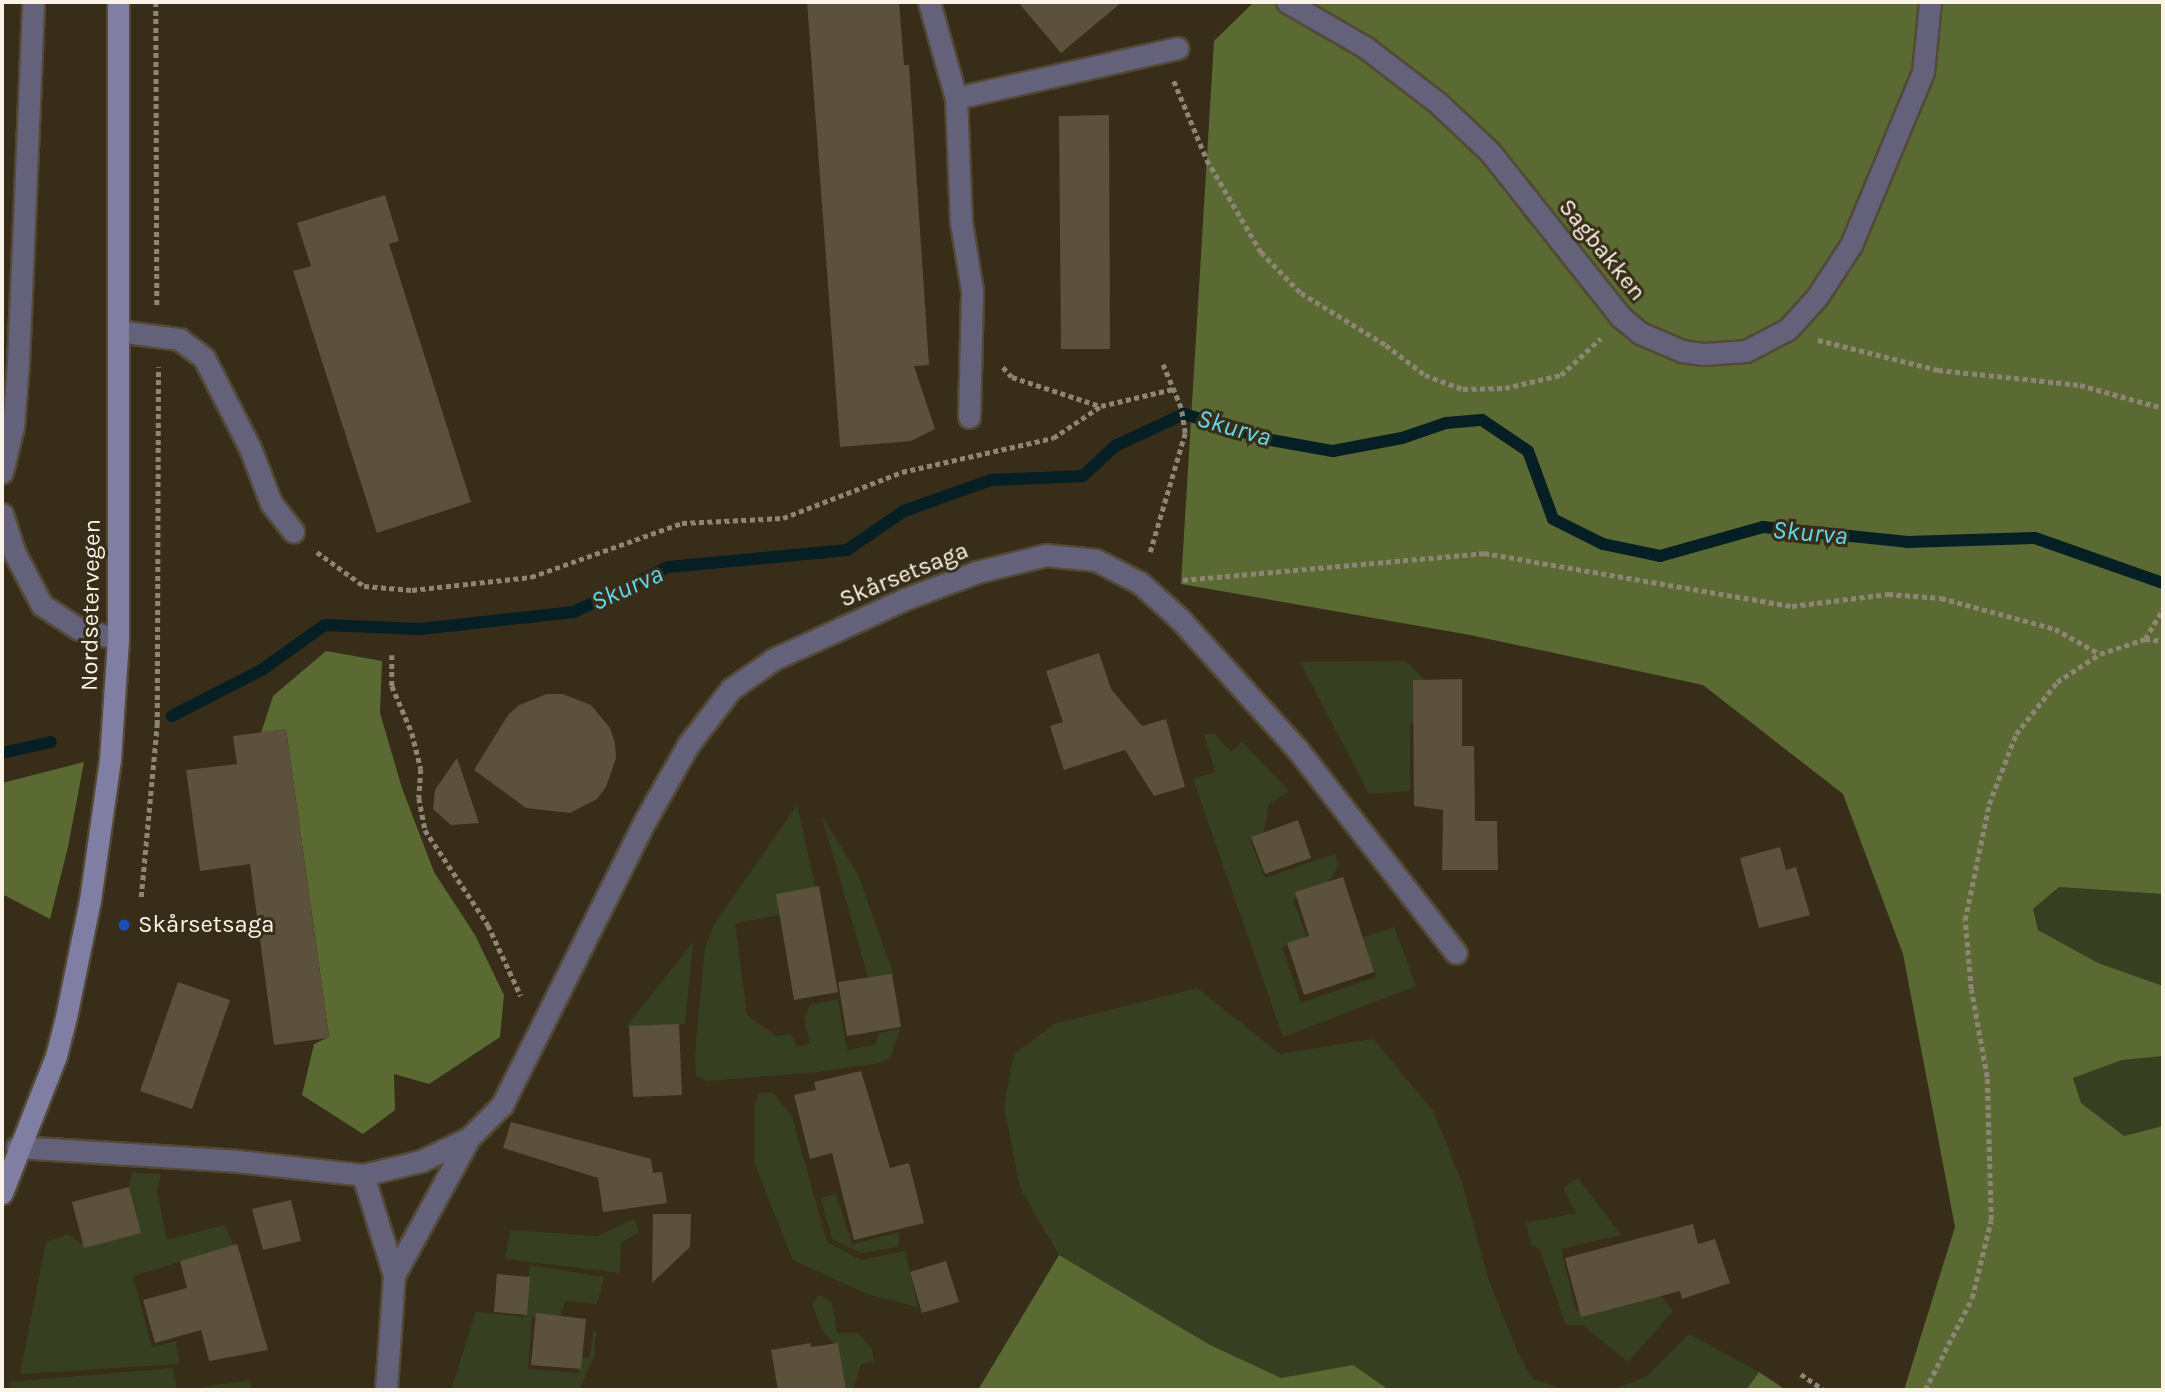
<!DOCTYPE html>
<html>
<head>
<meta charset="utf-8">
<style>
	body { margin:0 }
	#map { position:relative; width:2165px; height:1392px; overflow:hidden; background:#382d19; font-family:Karla,sans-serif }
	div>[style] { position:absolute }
	.green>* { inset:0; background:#364020 }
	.forest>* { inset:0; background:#5a6a32 }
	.stream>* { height:12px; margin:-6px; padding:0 6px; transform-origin:6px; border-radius:6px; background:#051f24 }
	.building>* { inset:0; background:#5c513c }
	.path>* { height:4.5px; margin-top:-2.25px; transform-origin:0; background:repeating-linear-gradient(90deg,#8f8575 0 5px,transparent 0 8.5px) }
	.roads { filter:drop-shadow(2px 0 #534936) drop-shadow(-2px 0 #534936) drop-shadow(0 2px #534936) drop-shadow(0 -2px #534936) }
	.lane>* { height:21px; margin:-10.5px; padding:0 10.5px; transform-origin:10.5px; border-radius:10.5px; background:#64627a }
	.street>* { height:21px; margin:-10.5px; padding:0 10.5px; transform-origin:10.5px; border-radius:10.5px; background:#64627a }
	.secondary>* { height:21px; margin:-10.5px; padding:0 10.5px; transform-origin:10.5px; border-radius:10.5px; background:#817ea4 }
	.dots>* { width:19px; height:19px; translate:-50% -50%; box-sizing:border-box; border:4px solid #382d19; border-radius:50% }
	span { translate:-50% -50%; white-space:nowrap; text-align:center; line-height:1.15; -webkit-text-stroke:6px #382d19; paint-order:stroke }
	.street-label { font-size:24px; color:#faf3e7 }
	.poi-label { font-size:24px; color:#faf3e7 }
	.left { translate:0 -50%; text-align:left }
	.water-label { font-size:26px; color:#5ed9f0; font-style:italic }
	.frame { position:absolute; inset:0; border:4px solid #faf3e7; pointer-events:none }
</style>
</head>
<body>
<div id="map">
	<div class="green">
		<div style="clip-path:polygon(1406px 661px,1428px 683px,1415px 723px,1410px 724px,1410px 791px,1369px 794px,1300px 662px)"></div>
		<div style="clip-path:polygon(1204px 734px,1215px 734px,1231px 752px,1242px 742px,1289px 791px,1269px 804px,1263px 834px,1250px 840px,1265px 878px,1325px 857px,1335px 855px,1339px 865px,1326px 887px,1293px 899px,1307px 938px,1282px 947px,1301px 1003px,1376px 977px,1362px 938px,1394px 927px,1416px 986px,1283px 1037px,1193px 779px,1215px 772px)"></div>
		<div style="clip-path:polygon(797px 805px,820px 908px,735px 923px,747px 1015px,776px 1036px,791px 1034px,796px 1046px,810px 1044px,804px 1018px,810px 1005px,838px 999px,847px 1050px,875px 1045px,879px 1033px,900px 1029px,891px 1056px,881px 1063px,817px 1072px,707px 1081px,696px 1076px,695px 1055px,705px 947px,714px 925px)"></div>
		<div style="clip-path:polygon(822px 817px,858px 874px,894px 976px,869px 980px)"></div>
		<div style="clip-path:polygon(2059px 887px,2163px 894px,2163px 986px,2098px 963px,2038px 930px,2033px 909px)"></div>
		<div style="clip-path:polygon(693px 942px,685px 1024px,626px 1027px)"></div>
		<div style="clip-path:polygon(1197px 988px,1280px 1054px,1373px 1039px,1433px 1111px,1462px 1183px,1489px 1281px,1518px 1353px,1533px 1379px,1564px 1390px,1389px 1390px,1353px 1365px,1281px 1378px,1210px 1345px,1059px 1255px,1020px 1188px,1004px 1105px,1014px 1054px,1054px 1024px)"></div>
		<div style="clip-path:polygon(2163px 1056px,2163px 1126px,2124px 1136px,2081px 1103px,2073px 1078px,2122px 1060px)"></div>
		<div style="clip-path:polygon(760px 1093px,774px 1093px,792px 1117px,827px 1242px,861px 1260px,905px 1251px,918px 1307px,867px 1294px,793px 1260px,755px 1165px,755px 1102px)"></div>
		<div style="clip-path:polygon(132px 1173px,161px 1174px,157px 1190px,167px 1240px,224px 1225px,234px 1245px,133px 1276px,152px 1347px,176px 1341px,179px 1364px,20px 1374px,46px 1242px,68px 1234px,85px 1246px,140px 1232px,129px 1187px)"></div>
		<div style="clip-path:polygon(1578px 1178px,1621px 1235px,1561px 1249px,1576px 1311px,1637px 1296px,1643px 1272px,1673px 1311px,1628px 1362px,1583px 1325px,1566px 1325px,1539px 1248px,1531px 1246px,1526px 1223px,1576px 1213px,1563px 1188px)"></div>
		<div style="clip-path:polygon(836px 1194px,852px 1244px,900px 1232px,898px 1247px,861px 1253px,832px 1239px,821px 1198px)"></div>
		<div style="clip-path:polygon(634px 1219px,639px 1232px,621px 1243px,620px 1273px,505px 1259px,510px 1230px,597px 1236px)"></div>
		<div style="clip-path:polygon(530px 1265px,604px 1277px,597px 1304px,565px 1301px,560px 1319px,532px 1317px,528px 1369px,579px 1373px,581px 1357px,590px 1358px,593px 1332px,596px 1332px,594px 1357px,581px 1386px,576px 1390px,451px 1390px,476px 1312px,524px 1317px)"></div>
		<div style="clip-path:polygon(819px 1295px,832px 1302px,837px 1333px,858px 1333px,872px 1349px,874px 1361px,861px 1364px,853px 1390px,842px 1390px,836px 1346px,822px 1330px,812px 1304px)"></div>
		<div style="clip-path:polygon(1689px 1334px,1759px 1372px,1746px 1390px,1587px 1390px,1620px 1387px,1647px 1376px)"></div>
		<div style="clip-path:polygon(173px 1368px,177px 1390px,11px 1390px,10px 1382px)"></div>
		<div style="clip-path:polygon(250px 1380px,252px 1390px,203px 1390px,203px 1387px)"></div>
	</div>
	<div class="forest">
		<div style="clip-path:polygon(1254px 2px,2163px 2px,2163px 894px,2059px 887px,2033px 909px,2038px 930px,2098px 963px,2163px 986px,2163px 1056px,2122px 1060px,2073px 1078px,2081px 1103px,2124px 1136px,2163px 1126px,2163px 1390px,1904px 1390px,1955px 1227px,1903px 954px,1843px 794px,1703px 685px,1470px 635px,1181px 584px,1214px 41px)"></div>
		<div style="clip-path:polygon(326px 651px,382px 661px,380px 713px,402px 788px,434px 872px,475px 935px,504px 995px,500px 1037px,429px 1084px,394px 1074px,395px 1110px,363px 1134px,302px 1095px,314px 1044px,329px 1037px,286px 729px,261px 733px,273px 696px)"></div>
		<div style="clip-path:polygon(84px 762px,68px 847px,50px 919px,2px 894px,2px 783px)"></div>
		<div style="clip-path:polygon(1059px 1255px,1210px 1345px,1281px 1378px,1353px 1365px,1389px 1390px,978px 1390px)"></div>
		<div style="clip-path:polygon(1759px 1372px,1786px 1390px,1746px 1390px)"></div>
	</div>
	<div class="stream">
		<div style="left:172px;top:716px;width:102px;rotate:-27.3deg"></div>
		<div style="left:263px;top:669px;width:76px;rotate:-35.4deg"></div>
		<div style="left:325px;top:625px;width:95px;rotate:2.4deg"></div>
		<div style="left:420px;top:629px;width:155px;rotate:-6.3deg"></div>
		<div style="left:574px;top:612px;width:104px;rotate:-25.6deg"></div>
		<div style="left:668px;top:567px;width:180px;rotate:-5.4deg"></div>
		<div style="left:847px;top:550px;width:69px;rotate:-34.4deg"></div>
		<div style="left:904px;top:511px;width:92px;rotate:-19.6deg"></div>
		<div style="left:991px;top:480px;width:92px;rotate:-2.5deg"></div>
		<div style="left:1083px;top:476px;width:44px;rotate:-43.2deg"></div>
		<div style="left:1115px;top:446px;width:76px;rotate:-24.9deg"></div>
		<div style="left:1184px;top:414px;width:91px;rotate:16.6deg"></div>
		<div style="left:1271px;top:440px;width:63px;rotate:10.1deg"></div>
		<div style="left:1333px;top:451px;width:70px;rotate:-10.7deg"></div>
		<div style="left:1402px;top:438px;width:46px;rotate:-18.8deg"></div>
		<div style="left:1446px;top:423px;width:36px;rotate:-5deg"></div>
		<div style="left:1482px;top:420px;width:55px;rotate:34deg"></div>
		<div style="left:1528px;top:451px;width:72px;rotate:69.8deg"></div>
		<div style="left:1553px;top:519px;width:56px;rotate:26.6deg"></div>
		<div style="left:1603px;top:544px;width:58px;rotate:11.9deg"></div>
		<div style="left:1660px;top:556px;width:107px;rotate:-15.7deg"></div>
		<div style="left:1763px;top:527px;width:145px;rotate:5.9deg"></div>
		<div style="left:1907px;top:542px;width:128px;rotate:-1.8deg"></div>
		<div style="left:2035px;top:538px;width:136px;rotate:19.4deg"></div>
		<div style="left:2px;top:753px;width:50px;rotate:-12.7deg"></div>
	</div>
	<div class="building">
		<div style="clip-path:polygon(807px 2px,899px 2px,904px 65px,909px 65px,929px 365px,914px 366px,935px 429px,911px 441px,840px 447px)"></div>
		<div style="clip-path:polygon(1018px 2px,1122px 2px,1061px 53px)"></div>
		<div style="clip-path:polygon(1109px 115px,1110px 349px,1061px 349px,1059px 116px)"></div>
		<div style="clip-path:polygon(385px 195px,399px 241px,389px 244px,471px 502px,377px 533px,293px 271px,311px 266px,297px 223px)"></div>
		<div style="clip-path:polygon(1099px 653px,1111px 689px,1142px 726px,1166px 719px,1185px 787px,1154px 796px,1125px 750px,1064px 770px,1050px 726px,1063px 722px,1046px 671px)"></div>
		<div style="clip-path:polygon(1462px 679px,1462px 746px,1474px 746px,1475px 821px,1497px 821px,1498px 870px,1442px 870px,1443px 810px,1414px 806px,1413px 680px)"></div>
		<div style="clip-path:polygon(547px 694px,563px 694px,591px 705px,610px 728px,615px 743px,616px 758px,606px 787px,597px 799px,570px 813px,526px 808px,474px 770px,508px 715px,519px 705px)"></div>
		<div style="clip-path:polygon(286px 729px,329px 1038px,274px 1045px,250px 864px,200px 871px,186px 770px,237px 764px,233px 736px)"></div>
		<div style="clip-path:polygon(457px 758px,479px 823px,451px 825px,433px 809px,435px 790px)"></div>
		<div style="clip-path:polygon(1298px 820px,1311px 858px,1265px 874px,1251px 837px)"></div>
		<div style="clip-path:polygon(1780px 847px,1786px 870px,1796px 867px,1810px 915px,1759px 928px,1740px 858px)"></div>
		<div style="clip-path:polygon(1343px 877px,1374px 972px,1304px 995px,1287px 943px,1309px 936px,1295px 892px)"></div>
		<div style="clip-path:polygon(819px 886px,838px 992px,794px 1000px,776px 894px)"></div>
		<div style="clip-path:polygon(892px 974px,901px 1027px,847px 1036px,838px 982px)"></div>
		<div style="clip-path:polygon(178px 982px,230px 1000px,192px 1109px,140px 1091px)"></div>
		<div style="clip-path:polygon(679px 1024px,682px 1095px,633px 1097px,629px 1026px)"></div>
		<div style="clip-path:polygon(861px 1071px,890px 1168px,909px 1163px,924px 1223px,854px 1240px,832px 1153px,810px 1159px,794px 1095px,816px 1090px,814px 1082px)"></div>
		<div style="clip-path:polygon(511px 1122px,651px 1159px,653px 1173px,662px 1172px,667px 1203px,603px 1212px,598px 1178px,503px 1148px)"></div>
		<div style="clip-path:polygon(129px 1187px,141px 1233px,84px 1248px,72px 1202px)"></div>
		<div style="clip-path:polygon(291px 1200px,301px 1241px,263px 1250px,252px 1209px)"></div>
		<div style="clip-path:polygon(653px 1214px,691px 1214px,690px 1247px,652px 1283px)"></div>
		<div style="clip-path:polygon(1693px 1224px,1698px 1244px,1715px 1239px,1730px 1283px,1682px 1299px,1680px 1291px,1581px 1317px,1565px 1258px)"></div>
		<div style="clip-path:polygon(237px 1244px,268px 1350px,209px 1361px,201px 1330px,155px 1343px,143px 1300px,187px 1288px,180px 1261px)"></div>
		<div style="clip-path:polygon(946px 1261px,959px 1302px,922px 1313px,910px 1272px)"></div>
		<div style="clip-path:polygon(497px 1274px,530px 1277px,527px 1315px,494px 1312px)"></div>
		<div style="clip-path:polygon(536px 1313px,586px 1319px,581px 1369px,531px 1365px)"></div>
		<div style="clip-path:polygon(811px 1343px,811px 1347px,838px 1343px,846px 1390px,778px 1390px,771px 1350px)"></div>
	</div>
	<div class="path">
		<div style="left:156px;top:2px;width:303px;rotate:89.8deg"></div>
		<div style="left:1174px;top:81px;width:86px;rotate:67.3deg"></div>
		<div style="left:1207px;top:160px;width:107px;rotate:59.6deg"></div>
		<div style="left:1261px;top:252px;width:57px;rotate:45.7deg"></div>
		<div style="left:1301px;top:293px;width:100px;rotate:31.5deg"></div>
		<div style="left:1386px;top:345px;width:49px;rotate:37.6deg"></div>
		<div style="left:1425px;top:375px;width:40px;rotate:20.2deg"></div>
		<div style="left:1463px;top:389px;width:42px;rotate:-1.4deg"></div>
		<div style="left:1505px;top:388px;width:57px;rotate:-13.1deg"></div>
		<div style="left:1561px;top:375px;width:54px;rotate:-42.8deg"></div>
		<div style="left:1818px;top:340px;width:124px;rotate:14deg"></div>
		<div style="left:1938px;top:370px;width:143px;rotate:6deg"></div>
		<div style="left:2080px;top:385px;width:86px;rotate:15.5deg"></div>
		<div style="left:1003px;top:367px;width:13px;rotate:48deg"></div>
		<div style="left:1012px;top:377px;width:93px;rotate:18.2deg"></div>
		<div style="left:317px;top:552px;width:58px;rotate:35.9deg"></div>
		<div style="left:364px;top:586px;width:48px;rotate:4.8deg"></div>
		<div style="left:412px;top:590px;width:120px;rotate:-6.2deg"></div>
		<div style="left:531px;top:577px;width:160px;rotate:-19.7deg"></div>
		<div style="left:682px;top:523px;width:101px;rotate:-2.8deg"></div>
		<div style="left:783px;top:518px;width:128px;rotate:-21.1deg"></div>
		<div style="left:902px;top:472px;width:155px;rotate:-12.7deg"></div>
		<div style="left:1053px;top:438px;width:58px;rotate:-33.7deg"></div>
		<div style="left:1101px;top:406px;width:74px;rotate:-13.3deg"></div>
		<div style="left:1150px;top:552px;width:124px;rotate:-73.6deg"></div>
		<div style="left:1185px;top:433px;width:25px;rotate:-99deg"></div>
		<div style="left:1181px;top:408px;width:47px;rotate:-112.7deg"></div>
		<div style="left:1183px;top:580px;width:302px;rotate:-5.1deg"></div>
		<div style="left:1484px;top:553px;width:313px;rotate:9.8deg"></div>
		<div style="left:1792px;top:606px;width:97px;rotate:-7.1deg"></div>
		<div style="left:1888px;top:594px;width:53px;rotate:4.3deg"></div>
		<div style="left:1941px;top:598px;width:118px;rotate:15.2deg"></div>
		<div style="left:2055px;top:629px;width:51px;rotate:29.1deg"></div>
		<div style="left:2145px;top:639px;width:35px;rotate:-59deg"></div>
		<div style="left:392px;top:655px;width:31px;rotate:90deg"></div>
		<div style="left:392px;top:686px;width:51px;rotate:66.9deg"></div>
		<div style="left:412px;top:733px;width:37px;rotate:76deg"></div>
		<div style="left:421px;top:769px;width:29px;rotate:94deg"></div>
		<div style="left:419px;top:798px;width:33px;rotate:79deg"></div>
		<div style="left:425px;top:830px;width:114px;rotate:56.4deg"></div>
		<div style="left:488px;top:925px;width:78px;rotate:65.1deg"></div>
		<div style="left:141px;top:897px;width:173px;rotate:-84.7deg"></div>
		<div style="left:157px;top:725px;width:358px;rotate:-89.8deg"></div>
		<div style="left:1801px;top:1374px;width:28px;rotate:35deg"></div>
		<div style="left:1925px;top:1390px;width:103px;rotate:-62.9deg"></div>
		<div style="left:1972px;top:1298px;width:80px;rotate:-76.3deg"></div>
		<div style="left:1991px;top:1220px;width:143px;rotate:-91.6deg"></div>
		<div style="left:1987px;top:1077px;width:89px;rotate:-100.3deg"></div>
		<div style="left:1971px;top:989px;width:69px;rotate:-95deg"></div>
		<div style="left:1965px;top:920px;width:118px;rotate:-78.3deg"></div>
		<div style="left:1989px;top:804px;width:75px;rotate:-68.9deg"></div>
		<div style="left:2016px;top:734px;width:66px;rotate:-51.7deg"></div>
		<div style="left:2057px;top:682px;width:51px;rotate:-33.1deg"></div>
		<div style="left:2100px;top:654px;width:47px;rotate:-18.4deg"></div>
		<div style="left:2145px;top:639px;width:18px;rotate:6deg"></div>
	</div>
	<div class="roads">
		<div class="lane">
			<div style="left:929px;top:2px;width:100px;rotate:74.3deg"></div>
			<div style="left:118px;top:331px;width:62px;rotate:7.5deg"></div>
			<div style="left:179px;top:339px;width:31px;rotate:37deg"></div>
			<div style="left:204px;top:358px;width:101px;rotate:62.9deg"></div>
			<div style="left:250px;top:448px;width:59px;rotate:69.1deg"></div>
			<div style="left:271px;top:503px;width:36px;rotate:52deg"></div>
			<div style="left:969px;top:417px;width:127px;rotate:-88.6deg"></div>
			<div style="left:972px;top:290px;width:69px;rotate:-99.2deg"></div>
			<div style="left:961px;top:222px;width:124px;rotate:-92.3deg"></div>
			<div style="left:956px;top:98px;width:227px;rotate:-12.7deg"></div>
			<div style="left:2px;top:472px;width:46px;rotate:-76.3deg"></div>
			<div style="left:13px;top:427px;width:63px;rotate:-85.5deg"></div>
			<div style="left:18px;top:364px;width:362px;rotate:-87.6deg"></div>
			<div style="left:2px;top:514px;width:40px;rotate:72deg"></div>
			<div style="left:14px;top:552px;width:60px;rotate:62.2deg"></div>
			<div style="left:42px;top:605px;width:44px;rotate:33deg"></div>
			<div style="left:79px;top:629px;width:40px;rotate:14.4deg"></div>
		</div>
		<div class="street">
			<div style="left:1287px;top:2px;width:90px;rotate:30deg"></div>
			<div style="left:1365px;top:47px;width:92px;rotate:37.5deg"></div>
			<div style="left:1438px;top:103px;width:71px;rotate:43.3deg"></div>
			<div style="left:1490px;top:152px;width:211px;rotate:51.6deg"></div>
			<div style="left:1621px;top:317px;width:25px;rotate:40deg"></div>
			<div style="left:1640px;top:333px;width:46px;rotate:23.2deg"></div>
			<div style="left:1682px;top:351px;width:22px;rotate:8deg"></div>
			<div style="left:1704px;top:354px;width:42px;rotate:-4.1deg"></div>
			<div style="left:1746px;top:351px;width:47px;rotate:-27.6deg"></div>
			<div style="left:1788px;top:329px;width:43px;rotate:-47.8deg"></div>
			<div style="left:1817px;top:297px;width:62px;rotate:-56.8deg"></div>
			<div style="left:1851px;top:245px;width:187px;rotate:-67.4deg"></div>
			<div style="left:1923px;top:72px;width:70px;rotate:-84.3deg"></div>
			<div style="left:17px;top:1147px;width:220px;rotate:3.6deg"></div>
			<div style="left:237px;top:1161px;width:127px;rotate:6.3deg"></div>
			<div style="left:363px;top:1175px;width:60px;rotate:-13.6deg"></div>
			<div style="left:421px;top:1161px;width:53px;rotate:-25.6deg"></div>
			<div style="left:469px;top:1138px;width:47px;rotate:-45deg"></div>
			<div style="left:502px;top:1105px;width:320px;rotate:-63.3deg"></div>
			<div style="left:646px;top:819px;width:85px;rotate:-60.4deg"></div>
			<div style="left:688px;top:745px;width:71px;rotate:-52.5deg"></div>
			<div style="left:731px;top:689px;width:52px;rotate:-34.9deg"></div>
			<div style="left:774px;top:659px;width:144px;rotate:-24.6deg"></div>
			<div style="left:905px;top:599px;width:77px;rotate:-20.6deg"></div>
			<div style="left:977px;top:572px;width:71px;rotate:-13.8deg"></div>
			<div style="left:1046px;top:555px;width:50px;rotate:5.7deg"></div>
			<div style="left:1096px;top:560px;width:50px;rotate:27.6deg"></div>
			<div style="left:1140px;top:583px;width:54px;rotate:42deg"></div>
			<div style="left:1180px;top:619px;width:176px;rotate:48deg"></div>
			<div style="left:1298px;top:750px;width:257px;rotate:52.1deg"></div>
			<div style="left:363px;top:1175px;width:105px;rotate:72.8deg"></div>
			<div style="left:394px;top:1275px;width:115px;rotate:94deg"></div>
			<div style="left:394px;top:1275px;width:156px;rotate:-61.3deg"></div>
		</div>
		<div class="secondary">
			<div style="left:2px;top:1193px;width:147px;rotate:-68.5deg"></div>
			<div style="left:56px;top:1056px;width:40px;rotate:-75.6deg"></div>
			<div style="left:66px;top:1017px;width:119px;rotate:-78.4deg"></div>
			<div style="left:90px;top:900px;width:141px;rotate:-81.9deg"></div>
			<div style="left:110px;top:760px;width:121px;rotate:-86.2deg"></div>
			<div style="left:118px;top:639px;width:637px;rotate:-90deg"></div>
		</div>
	</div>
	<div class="dots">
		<div style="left:124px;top:925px;background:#1a4fb4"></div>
	</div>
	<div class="street-label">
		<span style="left:1602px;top:250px;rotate:51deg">Sagbakken</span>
		<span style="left:904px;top:575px;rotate:-22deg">Skårsetsaga</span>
		<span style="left:91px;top:605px;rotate:-89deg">Nordsetervegen</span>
	</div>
	<div class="poi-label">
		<span class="left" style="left:138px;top:925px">Skårsetsaga</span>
	</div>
	<div class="water-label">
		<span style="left:1234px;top:428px;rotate:16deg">Skurva</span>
		<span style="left:1810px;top:533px;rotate:5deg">Skurva</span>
		<span style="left:627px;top:588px;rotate:-24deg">Skurva</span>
	</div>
	<div class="frame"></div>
</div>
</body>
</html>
